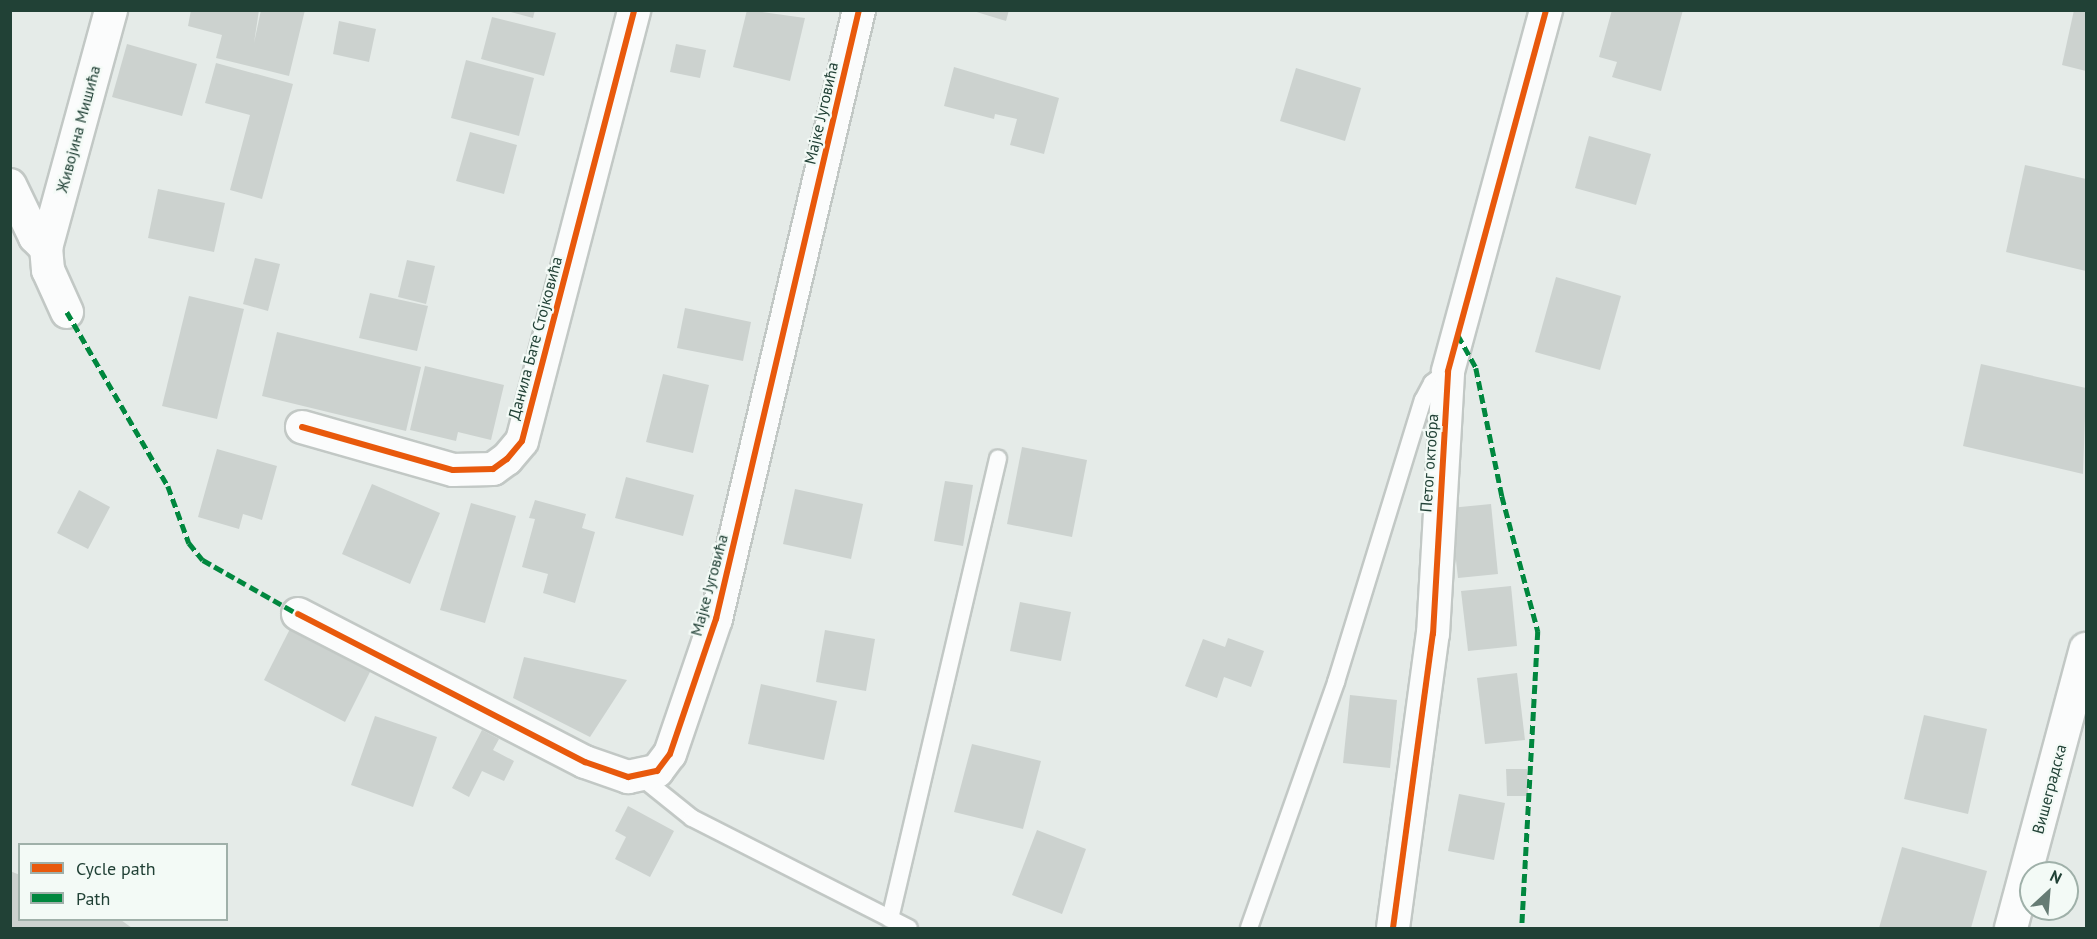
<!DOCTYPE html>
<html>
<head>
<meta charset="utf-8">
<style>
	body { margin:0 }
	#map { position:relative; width:2097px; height:939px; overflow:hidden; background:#e5ebe8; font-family:"PT Sans",sans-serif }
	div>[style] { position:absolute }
	.building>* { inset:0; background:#ccd2cf }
	.roads { filter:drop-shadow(2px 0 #c2c8c5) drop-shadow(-2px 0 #c2c8c5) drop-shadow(0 2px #c2c8c5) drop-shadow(0 -2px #c2c8c5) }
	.service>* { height:16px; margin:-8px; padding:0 8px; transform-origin:8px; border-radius:8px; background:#fbfcfc }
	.minor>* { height:32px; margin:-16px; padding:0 16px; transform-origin:16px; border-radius:16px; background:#fbfcfc }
	.quiet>* { height:4.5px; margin-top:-2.25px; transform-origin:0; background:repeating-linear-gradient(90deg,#00873e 0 9px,transparent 0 13.5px) }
	.cycleway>* { height:6px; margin:-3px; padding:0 3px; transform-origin:3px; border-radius:3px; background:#e8590c }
	span { translate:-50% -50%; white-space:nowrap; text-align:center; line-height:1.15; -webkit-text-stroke:4.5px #f3faf6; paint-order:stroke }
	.street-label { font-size:16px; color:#214136 }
	.frame { position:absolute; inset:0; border:12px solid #214136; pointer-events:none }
	.legend { position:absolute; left:18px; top:843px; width:210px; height:78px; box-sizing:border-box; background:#f3faf6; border:2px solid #9fb0a9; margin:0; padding:8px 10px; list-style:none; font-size:18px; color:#214136 }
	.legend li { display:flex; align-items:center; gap:12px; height:30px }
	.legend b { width:30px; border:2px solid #9fb0a9 }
	.north { position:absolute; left:2019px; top:861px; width:60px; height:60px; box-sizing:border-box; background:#f3faf6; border:2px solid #9fb0a9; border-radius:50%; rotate:26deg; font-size:16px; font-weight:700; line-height:24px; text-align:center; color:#214136 }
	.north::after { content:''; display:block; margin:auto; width:21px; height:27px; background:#667c74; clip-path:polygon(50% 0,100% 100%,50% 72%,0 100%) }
</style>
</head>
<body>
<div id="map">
	<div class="building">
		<div style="clip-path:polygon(191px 10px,259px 10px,254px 43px,261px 10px,305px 10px,289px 76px,216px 58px,222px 35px,188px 26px)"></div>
		<div style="clip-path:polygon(503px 10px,535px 10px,533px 18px)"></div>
		<div style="clip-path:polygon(747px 10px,805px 18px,790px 81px,733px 67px)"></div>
		<div style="clip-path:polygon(970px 10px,1009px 10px,1006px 21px)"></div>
		<div style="clip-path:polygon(1612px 10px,1683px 10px,1661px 91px,1612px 77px,1617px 62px,1599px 57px)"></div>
		<div style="clip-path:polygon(2074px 10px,2086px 10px,2086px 71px,2062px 65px)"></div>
		<div style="clip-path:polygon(492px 17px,556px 33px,544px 76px,481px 59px)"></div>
		<div style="clip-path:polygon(339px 21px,376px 29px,369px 62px,333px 54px)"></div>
		<div style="clip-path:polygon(127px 44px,197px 64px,182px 116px,112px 97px)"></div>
		<div style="clip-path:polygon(676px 44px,706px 50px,700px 78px,670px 72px)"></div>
		<div style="clip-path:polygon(466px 60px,534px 78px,519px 136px,451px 118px)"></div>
		<div style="clip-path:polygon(216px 63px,293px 84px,262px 199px,230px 190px,250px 115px,205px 103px)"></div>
		<div style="clip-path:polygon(954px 67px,1059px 98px,1044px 154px,1010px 145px,1017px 119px,995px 114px,994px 119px,944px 106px)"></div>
		<div style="clip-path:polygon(1296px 68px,1361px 88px,1345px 141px,1280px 121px)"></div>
		<div style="clip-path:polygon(470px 132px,517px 145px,504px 194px,456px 181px)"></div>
		<div style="clip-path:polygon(1589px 136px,1651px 154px,1636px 205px,1575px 188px)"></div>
		<div style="clip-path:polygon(2025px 165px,2086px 179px,2086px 271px,2006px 252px)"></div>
		<div style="clip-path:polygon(158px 189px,225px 203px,214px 252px,148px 238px)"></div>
		<div style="clip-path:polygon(255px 258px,280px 264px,268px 311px,243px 304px)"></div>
		<div style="clip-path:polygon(407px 260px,435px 266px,426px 304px,398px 297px)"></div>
		<div style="clip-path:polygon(1556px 277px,1621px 296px,1600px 370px,1535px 352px)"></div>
		<div style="clip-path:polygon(370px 293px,428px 306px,417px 351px,359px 338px)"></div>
		<div style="clip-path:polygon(189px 296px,244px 309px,217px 419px,162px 406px)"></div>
		<div style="clip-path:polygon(685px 308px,751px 322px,743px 361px,677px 348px)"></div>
		<div style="clip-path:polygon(277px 332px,421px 367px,406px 431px,262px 396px)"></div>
		<div style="clip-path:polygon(1981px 364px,2086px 388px,2083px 474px,1963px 446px)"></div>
		<div style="clip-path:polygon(425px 366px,504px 385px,491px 440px,458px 432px,456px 441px,410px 430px)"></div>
		<div style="clip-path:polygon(663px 374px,709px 385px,693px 453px,646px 442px)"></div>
		<div style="clip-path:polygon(1022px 447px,1087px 460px,1072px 537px,1007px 524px)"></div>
		<div style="clip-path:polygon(217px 449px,277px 466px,262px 520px,243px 514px,239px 529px,198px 517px)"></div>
		<div style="clip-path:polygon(626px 477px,694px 495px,683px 536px,615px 518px)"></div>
		<div style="clip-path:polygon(945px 481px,973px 485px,963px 546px,934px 541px)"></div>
		<div style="clip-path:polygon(372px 484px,440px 513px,410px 584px,342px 554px)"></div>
		<div style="clip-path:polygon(795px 489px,863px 504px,851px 559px,783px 544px)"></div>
		<div style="clip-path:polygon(79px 490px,110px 507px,88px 549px,57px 533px)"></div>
		<div style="clip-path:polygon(535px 500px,586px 514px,582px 528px,595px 532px,575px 603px,543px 593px,548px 574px,522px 567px,535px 519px,529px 518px)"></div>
		<div style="clip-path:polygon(471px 503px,516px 516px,485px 623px,440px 610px)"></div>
		<div style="clip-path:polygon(1491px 504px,1498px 574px,1458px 578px,1450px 508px)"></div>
		<div style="clip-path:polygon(1511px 586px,1517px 646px,1468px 651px,1461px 591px)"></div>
		<div style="clip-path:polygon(1020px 602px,1071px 612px,1061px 661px,1010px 651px)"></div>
		<div style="clip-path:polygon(293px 623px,374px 664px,345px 722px,264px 680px)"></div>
		<div style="clip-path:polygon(825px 630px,875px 639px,866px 691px,816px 682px)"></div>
		<div style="clip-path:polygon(1228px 638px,1264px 651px,1251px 687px,1224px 677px,1217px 698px,1185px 686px,1203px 639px,1225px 647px)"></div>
		<div style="clip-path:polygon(524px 657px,627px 680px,590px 737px,513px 698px)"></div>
		<div style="clip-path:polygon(1517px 673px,1525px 740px,1485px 744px,1477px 678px)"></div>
		<div style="clip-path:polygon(761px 684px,837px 701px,824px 760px,748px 744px)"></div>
		<div style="clip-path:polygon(1350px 695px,1397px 700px,1390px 768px,1343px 763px)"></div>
		<div style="clip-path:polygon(1924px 715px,1987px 729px,1968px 814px,1904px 799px)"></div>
		<div style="clip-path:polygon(375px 716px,437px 737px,413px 807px,351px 785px)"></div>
		<div style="clip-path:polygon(482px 730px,499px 739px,493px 750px,514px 761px,504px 781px,482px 771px,469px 797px,452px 788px)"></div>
		<div style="clip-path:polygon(972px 744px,1041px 761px,1023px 829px,954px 812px)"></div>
		<div style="clip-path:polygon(1506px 769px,1527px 769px,1528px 796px,1507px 796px)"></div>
		<div style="clip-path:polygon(1459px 794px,1505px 803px,1494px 860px,1448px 851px)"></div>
		<div style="clip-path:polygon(628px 806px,674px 831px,650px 877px,615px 859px,626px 837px,615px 831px)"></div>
		<div style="clip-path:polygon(1037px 830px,1086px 849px,1062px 914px,1012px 895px)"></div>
		<div style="clip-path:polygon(1902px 847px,1987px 871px,1971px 928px,1879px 928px)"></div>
		<div style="clip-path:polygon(10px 871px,20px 875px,20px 920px,121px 920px,132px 928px,10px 928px)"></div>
	</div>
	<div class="roads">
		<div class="service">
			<div style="left:641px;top:777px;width:65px;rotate:38.8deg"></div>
			<div style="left:692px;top:818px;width:243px;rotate:26.9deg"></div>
			<div style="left:890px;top:919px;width:473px;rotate:-76.8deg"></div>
			<div style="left:1249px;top:928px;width:261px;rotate:-70.5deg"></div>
			<div style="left:1336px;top:682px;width:295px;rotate:-72.9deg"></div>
			<div style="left:1423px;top:400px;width:19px;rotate:-62deg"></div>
			<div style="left:1432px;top:383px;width:20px;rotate:-37deg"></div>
		</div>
		<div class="minor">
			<div style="left:10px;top:185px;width:58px;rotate:64.3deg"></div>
			<div style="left:35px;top:237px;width:16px;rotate:45deg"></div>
			<div style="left:67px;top:312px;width:46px;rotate:-114.3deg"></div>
			<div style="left:48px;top:270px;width:22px;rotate:-95deg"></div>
			<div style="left:46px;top:248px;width:247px;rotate:-74.7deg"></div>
			<div style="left:302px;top:427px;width:157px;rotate:15.9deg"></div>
			<div style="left:453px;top:470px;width:40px;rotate:-1.4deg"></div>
			<div style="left:493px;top:469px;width:17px;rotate:-36deg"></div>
			<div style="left:507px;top:459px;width:23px;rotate:-50deg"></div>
			<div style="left:522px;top:441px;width:445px;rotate:-75.4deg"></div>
			<div style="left:298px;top:614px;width:323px;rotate:27.3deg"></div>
			<div style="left:585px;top:762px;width:46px;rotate:19.2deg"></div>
			<div style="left:628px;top:777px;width:30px;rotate:-12deg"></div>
			<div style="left:657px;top:771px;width:21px;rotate:-53deg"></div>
			<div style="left:670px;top:754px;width:143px;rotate:-71.2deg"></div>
			<div style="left:716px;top:619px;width:626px;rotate:-76.79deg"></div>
			<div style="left:1393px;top:928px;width:297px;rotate:-82.3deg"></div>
			<div style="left:1433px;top:634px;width:263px;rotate:-86.7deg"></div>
			<div style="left:1448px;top:371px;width:374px;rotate:-74.8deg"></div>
			<div style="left:2011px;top:928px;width:289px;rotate:-75deg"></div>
		</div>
	</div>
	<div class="quiet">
		<div style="left:67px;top:312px;width:201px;rotate:59.9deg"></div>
		<div style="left:168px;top:486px;width:61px;rotate:69.8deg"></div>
		<div style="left:189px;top:543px;width:22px;rotate:51deg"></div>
		<div style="left:203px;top:560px;width:109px;rotate:29.6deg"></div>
		<div style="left:1458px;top:335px;width:38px;rotate:61deg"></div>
		<div style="left:1476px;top:368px;width:131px;rotate:78.5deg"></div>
		<div style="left:1502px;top:496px;width:140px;rotate:75.1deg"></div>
		<div style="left:1538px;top:631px;width:297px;rotate:93.1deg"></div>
	</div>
	<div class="cycleway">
		<div style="left:302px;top:427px;width:157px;rotate:15.9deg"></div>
		<div style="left:453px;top:470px;width:40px;rotate:-1.4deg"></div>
		<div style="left:493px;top:469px;width:17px;rotate:-36deg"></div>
		<div style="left:507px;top:459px;width:23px;rotate:-50deg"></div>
		<div style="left:522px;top:441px;width:445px;rotate:-75.4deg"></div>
		<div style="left:298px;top:614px;width:323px;rotate:27.3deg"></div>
		<div style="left:585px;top:762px;width:46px;rotate:19.2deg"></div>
		<div style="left:628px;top:777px;width:30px;rotate:-12deg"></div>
		<div style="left:657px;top:771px;width:21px;rotate:-53deg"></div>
		<div style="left:670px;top:754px;width:143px;rotate:-71.2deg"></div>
		<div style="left:716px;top:619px;width:626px;rotate:-76.79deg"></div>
		<div style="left:1393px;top:928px;width:297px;rotate:-82.3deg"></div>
		<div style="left:1433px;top:634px;width:263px;rotate:-86.7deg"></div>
		<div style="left:1448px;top:371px;width:374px;rotate:-74.8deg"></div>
	</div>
	<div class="street-label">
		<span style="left:821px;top:113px;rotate:-77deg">Мајке Југовића</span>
		<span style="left:78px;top:129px;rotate:-75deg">Живојина Мишића</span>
		<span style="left:535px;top:338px;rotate:-75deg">Данила Бате Стојковића</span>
		<span style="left:1429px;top:463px;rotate:-86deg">Петог октобра</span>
		<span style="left:709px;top:585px;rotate:-75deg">Мајке Југовића</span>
		<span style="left:2049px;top:789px;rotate:-75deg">Вишеградска</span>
	</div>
	<div class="frame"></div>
	<ul class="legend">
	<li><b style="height:8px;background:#e8590c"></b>Cycle path</li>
	<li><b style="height:8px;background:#00873e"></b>Path</li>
	</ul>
	<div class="north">N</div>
</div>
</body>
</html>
